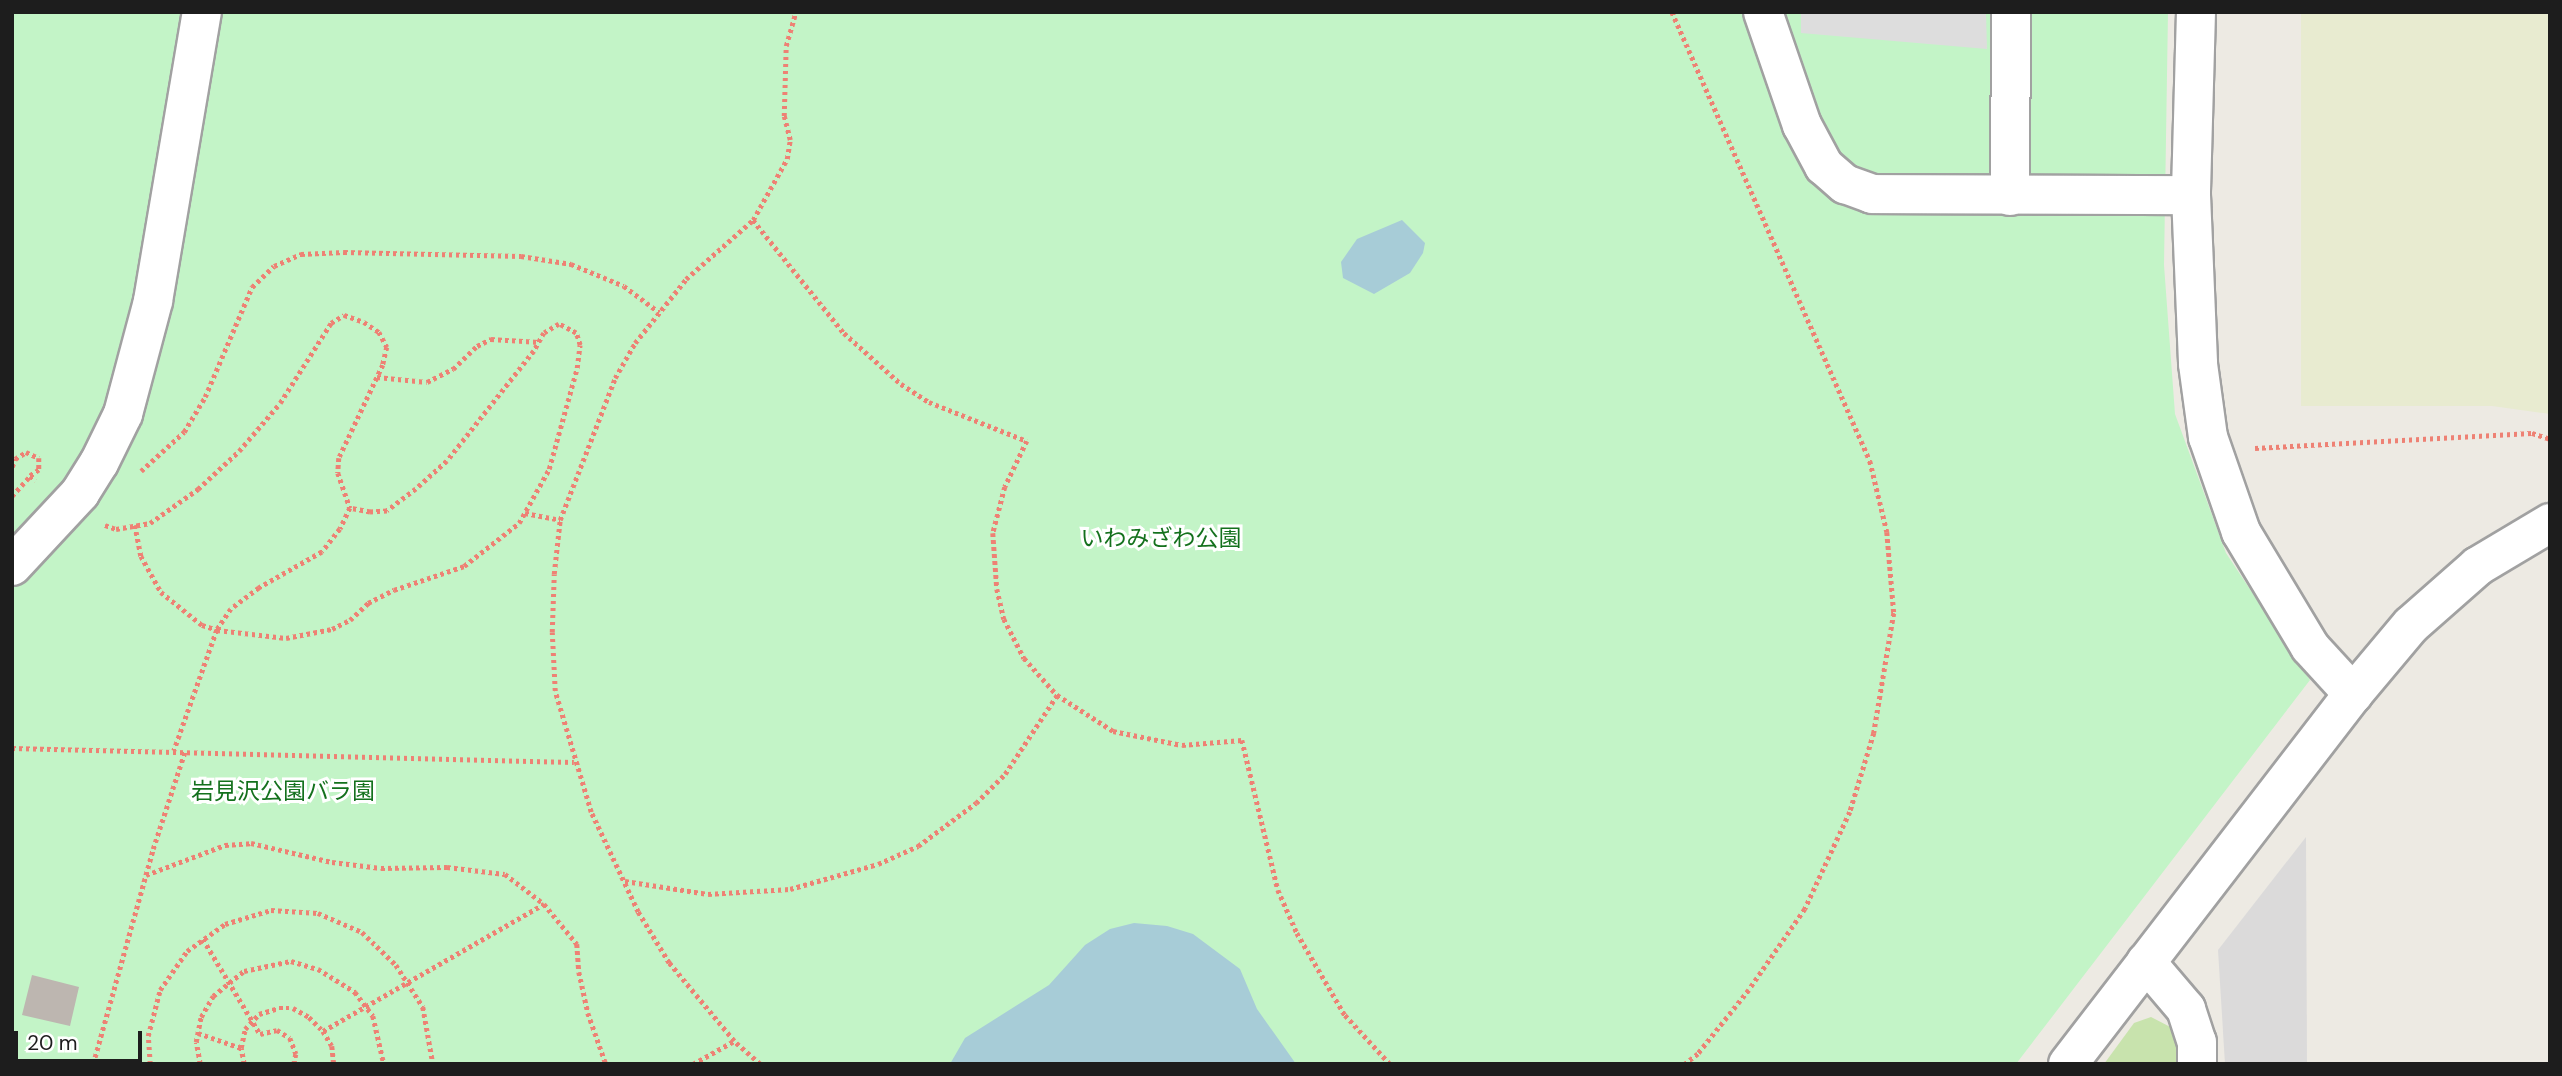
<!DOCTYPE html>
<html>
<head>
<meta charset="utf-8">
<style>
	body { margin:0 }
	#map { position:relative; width:2562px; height:1076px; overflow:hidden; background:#edeae3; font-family:"DM Sans","Noto Sans JP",sans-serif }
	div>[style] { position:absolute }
	.residential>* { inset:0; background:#dbdada }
	.farmland>* { inset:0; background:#e8ebd0 }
	.grass>* { inset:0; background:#c8e3ad }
	.park>* { inset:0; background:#c3f4c7 }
	.parking>* { inset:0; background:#ddd }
	.water>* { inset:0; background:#a7ccd7 }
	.building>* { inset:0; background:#bdb6b0 }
	.path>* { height:4.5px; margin-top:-2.25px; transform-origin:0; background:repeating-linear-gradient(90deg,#ee8174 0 3.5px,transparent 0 7px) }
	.roads { filter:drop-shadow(2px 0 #a1a1a1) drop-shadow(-2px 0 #a1a1a1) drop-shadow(0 2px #a1a1a1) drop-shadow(0 -2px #a1a1a1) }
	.minor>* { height:38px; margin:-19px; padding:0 19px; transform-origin:19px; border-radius:19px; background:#fff }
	span { translate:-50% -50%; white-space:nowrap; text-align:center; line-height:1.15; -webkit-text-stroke:6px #fff; paint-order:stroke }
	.park-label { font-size:23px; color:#14711d }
	.frame { position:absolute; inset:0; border:14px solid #1d1d1d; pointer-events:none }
	.scale { position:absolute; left:14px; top:1031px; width:128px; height:32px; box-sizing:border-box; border:4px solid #1d1d1d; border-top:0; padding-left:9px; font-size:21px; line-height:24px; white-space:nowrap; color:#1d1d1d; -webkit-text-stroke:5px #fff; paint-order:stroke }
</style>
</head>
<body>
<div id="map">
	<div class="residential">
		<div style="clip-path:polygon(2306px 837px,2307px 1064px,2225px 1064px,2218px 950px)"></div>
	</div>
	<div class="farmland">
		<div style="clip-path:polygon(2301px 12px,2550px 12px,2550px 414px,2492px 406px,2301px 406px)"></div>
	</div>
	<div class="grass">
		<div style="clip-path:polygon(2151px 1017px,2180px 1032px,2185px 1064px,2104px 1064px,2134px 1023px)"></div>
	</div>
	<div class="park">
		<div style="clip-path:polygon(12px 12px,2168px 12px,2164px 265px,2175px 414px,2226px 553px,2310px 680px,2016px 1064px,12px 1064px)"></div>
	</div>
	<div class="parking">
		<div style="clip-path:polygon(1801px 12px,1986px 12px,1987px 49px,1801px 33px)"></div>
	</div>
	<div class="water">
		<div style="clip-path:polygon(1402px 220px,1425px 243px,1423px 253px,1410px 273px,1374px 294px,1343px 278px,1341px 262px,1357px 239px)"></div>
		<div style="clip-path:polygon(1134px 923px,1167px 926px,1193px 934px,1240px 969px,1257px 1009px,1296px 1064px,950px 1064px,965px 1038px,1049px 985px,1085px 945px,1110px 929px)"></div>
	</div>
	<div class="building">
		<div style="clip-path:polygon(32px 975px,79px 987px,70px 1026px,22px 1015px)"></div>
	</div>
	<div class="path">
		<div style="left:1672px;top:12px;width:491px;rotate:66.2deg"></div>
		<div style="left:1870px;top:461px;width:73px;rotate:76.5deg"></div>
		<div style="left:1887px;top:532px;width:81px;rotate:85.1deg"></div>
		<div style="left:1894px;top:613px;width:122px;rotate:99.5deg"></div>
		<div style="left:1874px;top:733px;width:83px;rotate:106.9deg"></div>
		<div style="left:1850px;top:812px;width:107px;rotate:114.9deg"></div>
		<div style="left:1805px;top:909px;width:98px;rotate:124.7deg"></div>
		<div style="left:1749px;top:990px;width:82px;rotate:128.6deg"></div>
		<div style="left:1698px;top:1054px;width:16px;rotate:142deg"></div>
		<div style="left:753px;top:220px;width:145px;rotate:51.2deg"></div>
		<div style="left:844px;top:333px;width:76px;rotate:41.8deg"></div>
		<div style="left:901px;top:384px;width:33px;rotate:33deg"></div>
		<div style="left:929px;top:402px;width:105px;rotate:21.7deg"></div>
		<div style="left:1027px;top:441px;width:51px;rotate:115.6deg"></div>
		<div style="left:1005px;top:487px;width:48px;rotate:104.6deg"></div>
		<div style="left:993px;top:533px;width:56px;rotate:85.9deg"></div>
		<div style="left:997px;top:589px;width:31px;rotate:77deg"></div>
		<div style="left:1004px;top:619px;width:44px;rotate:62.9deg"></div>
		<div style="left:1024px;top:658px;width:50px;rotate:48.3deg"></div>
		<div style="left:1057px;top:695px;width:67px;rotate:32.7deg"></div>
		<div style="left:1113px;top:731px;width:70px;rotate:11.5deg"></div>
		<div style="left:1182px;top:745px;width:60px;rotate:-4.8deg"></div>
		<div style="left:1242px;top:740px;width:154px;rotate:76.5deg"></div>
		<div style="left:1278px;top:890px;width:47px;rotate:66.2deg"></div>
		<div style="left:1297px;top:933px;width:95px;rotate:59.7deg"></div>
		<div style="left:1345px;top:1015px;width:67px;rotate:47.4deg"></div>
		<div style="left:377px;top:377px;width:50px;rotate:5.7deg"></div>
		<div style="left:427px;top:382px;width:29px;rotate:-27deg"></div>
		<div style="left:453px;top:369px;width:33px;rotate:-44deg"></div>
		<div style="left:477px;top:346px;width:16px;rotate:-27deg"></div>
		<div style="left:491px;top:339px;width:48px;rotate:3.6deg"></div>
		<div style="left:2255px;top:448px;width:277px;rotate:-3.1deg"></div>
		<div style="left:2532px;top:433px;width:19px;rotate:18deg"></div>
		<div style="left:12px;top:467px;width:9px;rotate:-69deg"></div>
		<div style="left:15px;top:459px;width:13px;rotate:-32deg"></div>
		<div style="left:26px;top:452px;width:14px;rotate:25deg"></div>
		<div style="left:39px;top:458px;width:12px;rotate:90deg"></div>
		<div style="left:39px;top:470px;width:11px;rotate:146deg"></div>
		<div style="left:141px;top:471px;width:58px;rotate:-42.2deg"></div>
		<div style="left:184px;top:432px;width:41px;rotate:-59deg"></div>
		<div style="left:205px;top:397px;width:120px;rotate:-66.9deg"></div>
		<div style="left:252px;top:287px;width:30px;rotate:-44deg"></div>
		<div style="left:274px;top:266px;width:30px;rotate:-24deg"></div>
		<div style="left:301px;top:254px;width:43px;rotate:-2.7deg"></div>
		<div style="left:344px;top:252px;width:177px;rotate:1.3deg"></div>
		<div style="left:521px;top:256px;width:51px;rotate:9.1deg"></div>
		<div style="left:571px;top:264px;width:57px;rotate:22.5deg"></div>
		<div style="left:624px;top:286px;width:44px;rotate:36.6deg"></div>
		<div style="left:12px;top:496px;width:27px;rotate:-48deg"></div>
		<div style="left:30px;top:476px;width:7px;rotate:34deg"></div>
		<div style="left:525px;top:513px;width:36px;rotate:11deg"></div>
		<div style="left:105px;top:525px;width:12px;rotate:20deg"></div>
		<div style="left:116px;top:529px;width:35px;rotate:-10deg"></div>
		<div style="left:150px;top:523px;width:59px;rotate:-35.3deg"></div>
		<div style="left:198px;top:489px;width:56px;rotate:-42.8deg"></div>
		<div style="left:239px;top:451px;width:63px;rotate:-49.5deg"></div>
		<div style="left:280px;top:403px;width:95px;rotate:-57.5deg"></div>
		<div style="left:331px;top:323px;width:15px;rotate:-32deg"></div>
		<div style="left:344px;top:315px;width:21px;rotate:19deg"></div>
		<div style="left:364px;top:322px;width:18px;rotate:34deg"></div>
		<div style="left:379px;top:332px;width:17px;rotate:62deg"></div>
		<div style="left:387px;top:347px;width:18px;rotate:103deg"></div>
		<div style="left:383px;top:365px;width:103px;rotate:115.3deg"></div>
		<div style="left:339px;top:458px;width:15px;rotate:94deg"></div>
		<div style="left:338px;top:473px;width:37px;rotate:71deg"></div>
		<div style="left:350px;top:508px;width:23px;rotate:115deg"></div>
		<div style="left:340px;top:529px;width:29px;rotate:128deg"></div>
		<div style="left:322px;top:552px;width:73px;rotate:150.3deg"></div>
		<div style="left:259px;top:588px;width:35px;rotate:143deg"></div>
		<div style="left:231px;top:609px;width:25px;rotate:124deg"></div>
		<div style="left:217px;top:630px;width:128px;rotate:109.6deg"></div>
		<div style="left:135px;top:525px;width:32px;rotate:79deg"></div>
		<div style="left:141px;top:556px;width:41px;rotate:60.9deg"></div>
		<div style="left:161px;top:592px;width:53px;rotate:38.8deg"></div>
		<div style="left:202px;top:625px;width:16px;rotate:18deg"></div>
		<div style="left:217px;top:630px;width:69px;rotate:6.6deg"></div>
		<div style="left:286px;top:638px;width:47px;rotate:-11.1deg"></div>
		<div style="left:332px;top:629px;width:20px;rotate:-27deg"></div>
		<div style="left:350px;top:620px;width:25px;rotate:-43deg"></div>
		<div style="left:368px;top:603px;width:29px;rotate:-27deg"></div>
		<div style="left:394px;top:590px;width:74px;rotate:-18.9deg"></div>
		<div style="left:464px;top:566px;width:70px;rotate:-38deg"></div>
		<div style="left:519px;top:523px;width:62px;rotate:-60.9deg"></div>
		<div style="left:549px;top:469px;width:105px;rotate:-74.5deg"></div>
		<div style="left:577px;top:368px;width:23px;rotate:-83deg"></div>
		<div style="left:580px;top:345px;width:13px;rotate:-108deg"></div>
		<div style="left:576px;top:333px;width:19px;rotate:-152deg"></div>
		<div style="left:559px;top:324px;width:17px;rotate:149deg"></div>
		<div style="left:544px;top:333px;width:21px;rotate:119deg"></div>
		<div style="left:534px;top:351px;width:140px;rotate:128.3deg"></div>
		<div style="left:447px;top:461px;width:42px;rotate:137.9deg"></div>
		<div style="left:416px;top:489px;width:36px;rotate:143deg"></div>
		<div style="left:387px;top:511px;width:17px;rotate:177deg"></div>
		<div style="left:370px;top:512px;width:20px;rotate:-169deg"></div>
		<div style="left:12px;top:748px;width:562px;rotate:1.43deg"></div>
		<div style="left:146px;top:875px;width:85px;rotate:-20.8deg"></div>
		<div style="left:225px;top:845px;width:26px;rotate:-4deg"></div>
		<div style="left:251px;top:843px;width:83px;rotate:13.2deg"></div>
		<div style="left:332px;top:862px;width:49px;rotate:7deg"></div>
		<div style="left:381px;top:868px;width:66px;rotate:-0.9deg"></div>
		<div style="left:447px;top:867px;width:58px;rotate:6.9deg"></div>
		<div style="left:505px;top:874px;width:49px;rotate:37.6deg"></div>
		<div style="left:544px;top:904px;width:52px;rotate:50.5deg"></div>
		<div style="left:577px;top:944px;width:28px;rotate:86deg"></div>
		<div style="left:579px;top:972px;width:42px;rotate:77.6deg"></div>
		<div style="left:588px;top:1013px;width:54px;rotate:70.6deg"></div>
		<div style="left:625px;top:881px;width:84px;rotate:8.9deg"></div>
		<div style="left:708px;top:894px;width:82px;rotate:-3.5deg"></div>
		<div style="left:790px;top:889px;width:91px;rotate:-15.9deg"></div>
		<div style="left:878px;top:864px;width:44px;rotate:-24.2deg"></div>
		<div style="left:918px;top:846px;width:72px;rotate:-36.6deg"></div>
		<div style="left:976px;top:803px;width:41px;rotate:-45deg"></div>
		<div style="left:1005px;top:774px;width:95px;rotate:-56.6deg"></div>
		<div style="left:203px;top:939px;width:111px;rotate:59deg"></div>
		<div style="left:260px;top:1034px;width:17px;rotate:-13deg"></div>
		<div style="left:277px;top:1030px;width:15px;rotate:32deg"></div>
		<div style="left:290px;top:1038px;width:17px;rotate:69deg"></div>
		<div style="left:296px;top:1054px;width:10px;rotate:101deg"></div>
		<div style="left:323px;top:1031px;width:255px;rotate:-29.9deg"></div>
		<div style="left:198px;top:1033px;width:46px;rotate:19.2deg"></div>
		<div style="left:93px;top:1064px;width:223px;rotate:-74.4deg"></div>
		<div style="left:153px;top:849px;width:103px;rotate:-71.9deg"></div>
		<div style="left:150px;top:1064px;width:28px;rotate:-94deg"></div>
		<div style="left:148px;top:1036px;width:48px;rotate:-75.4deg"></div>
		<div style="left:160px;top:990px;width:47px;rotate:-55.3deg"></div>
		<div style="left:187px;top:951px;width:47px;rotate:-35.4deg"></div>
		<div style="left:225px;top:924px;width:48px;rotate:-16.9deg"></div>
		<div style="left:271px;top:910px;width:47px;rotate:3.7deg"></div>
		<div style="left:318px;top:913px;width:48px;rotate:23.4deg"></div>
		<div style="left:362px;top:932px;width:47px;rotate:44.1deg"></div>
		<div style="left:396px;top:965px;width:50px;rotate:57.3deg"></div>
		<div style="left:423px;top:1007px;width:58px;rotate:80deg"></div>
		<div style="left:200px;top:1064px;width:22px;rotate:-100deg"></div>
		<div style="left:196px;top:1042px;width:25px;rotate:-79deg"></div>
		<div style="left:201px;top:1017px;width:24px;rotate:-60deg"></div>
		<div style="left:213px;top:996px;width:40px;rotate:-39deg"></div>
		<div style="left:244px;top:971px;width:48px;rotate:-12deg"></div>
		<div style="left:291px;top:961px;width:28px;rotate:17deg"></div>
		<div style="left:318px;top:969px;width:44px;rotate:31.9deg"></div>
		<div style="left:355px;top:992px;width:30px;rotate:53deg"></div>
		<div style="left:373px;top:1016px;width:49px;rotate:77.1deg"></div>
		<div style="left:244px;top:1064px;width:16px;rotate:-101deg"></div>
		<div style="left:241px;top:1048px;width:19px;rotate:-78deg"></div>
		<div style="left:245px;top:1029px;width:21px;rotate:-47deg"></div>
		<div style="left:259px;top:1014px;width:21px;rotate:-17deg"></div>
		<div style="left:279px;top:1008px;width:14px"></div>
		<div style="left:293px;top:1008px;width:18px;rotate:29deg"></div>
		<div style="left:309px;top:1017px;width:20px;rotate:45deg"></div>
		<div style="left:323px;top:1031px;width:17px;rotate:59deg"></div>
		<div style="left:332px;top:1046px;width:18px;rotate:84deg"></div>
		<div style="left:693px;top:1064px;width:47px;rotate:-29.3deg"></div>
		<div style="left:760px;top:1064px;width:35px;rotate:-139deg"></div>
		<div style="left:734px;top:1041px;width:102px;rotate:-129.8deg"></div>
		<div style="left:669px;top:963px;width:60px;rotate:-121.3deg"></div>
		<div style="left:638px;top:912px;width:110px;rotate:-115.2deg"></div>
		<div style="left:591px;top:812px;width:126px;rotate:-106.6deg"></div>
		<div style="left:555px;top:691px;width:59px;rotate:-92.9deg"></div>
		<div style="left:552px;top:632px;width:58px;rotate:-88deg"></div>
		<div style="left:554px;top:574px;width:54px;rotate:-83.7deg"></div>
		<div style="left:560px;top:520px;width:152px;rotate:-68.8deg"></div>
		<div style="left:615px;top:378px;width:40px;rotate:-60.3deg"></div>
		<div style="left:635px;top:343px;width:82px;rotate:-51.4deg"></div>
		<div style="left:686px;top:279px;width:89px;rotate:-41.4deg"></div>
		<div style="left:753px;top:220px;width:70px;rotate:-60.9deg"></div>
		<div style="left:787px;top:159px;width:19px;rotate:-81deg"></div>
		<div style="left:790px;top:140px;width:25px;rotate:-104deg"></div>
		<div style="left:784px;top:116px;width:70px;rotate:-88.4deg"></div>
		<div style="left:786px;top:46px;width:35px;rotate:-74deg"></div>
	</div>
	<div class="roads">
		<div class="minor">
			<div style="left:1763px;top:12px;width:120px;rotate:71deg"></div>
			<div style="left:1802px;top:125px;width:47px;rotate:61.8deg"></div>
			<div style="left:1824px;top:166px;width:28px;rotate:41deg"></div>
			<div style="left:1845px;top:184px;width:29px;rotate:20deg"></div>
			<div style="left:1872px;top:194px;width:319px;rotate:0.2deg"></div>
			<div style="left:2196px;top:12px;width:183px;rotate:91.6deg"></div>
			<div style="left:2191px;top:195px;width:169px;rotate:87.6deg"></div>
			<div style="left:2198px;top:364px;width:74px;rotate:82.2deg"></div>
			<div style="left:2208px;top:437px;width:101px;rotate:70.8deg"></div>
			<div style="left:2241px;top:532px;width:134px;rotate:59deg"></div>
			<div style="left:2310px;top:647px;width:64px;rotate:47.5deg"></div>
			<div style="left:2010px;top:196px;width:184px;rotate:-89.7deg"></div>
			<div style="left:12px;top:566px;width:100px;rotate:-47deg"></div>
			<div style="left:80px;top:493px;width:36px;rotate:-58deg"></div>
			<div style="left:99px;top:463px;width:55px;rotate:-63.9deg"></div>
			<div style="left:123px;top:414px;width:117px;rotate:-75.1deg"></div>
			<div style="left:153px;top:301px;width:293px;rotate:-80.4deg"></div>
			<div style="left:2146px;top:962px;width:62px;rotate:49.6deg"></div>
			<div style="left:2186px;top:1009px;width:35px;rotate:72deg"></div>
			<div style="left:2197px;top:1042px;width:22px;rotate:90deg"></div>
			<div style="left:2068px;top:1064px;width:467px;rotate:-52.4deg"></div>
			<div style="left:2353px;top:694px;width:90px;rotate:-50deg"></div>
			<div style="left:2411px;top:625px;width:89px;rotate:-41.4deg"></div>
			<div style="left:2478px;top:566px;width:84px;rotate:-30.8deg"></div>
		</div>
	</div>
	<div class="park-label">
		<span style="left:1161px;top:538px">いわみざわ公園</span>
		<span style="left:283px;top:791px">岩見沢公園バラ園</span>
	</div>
	<div class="frame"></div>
	<div class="scale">20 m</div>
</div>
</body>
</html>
